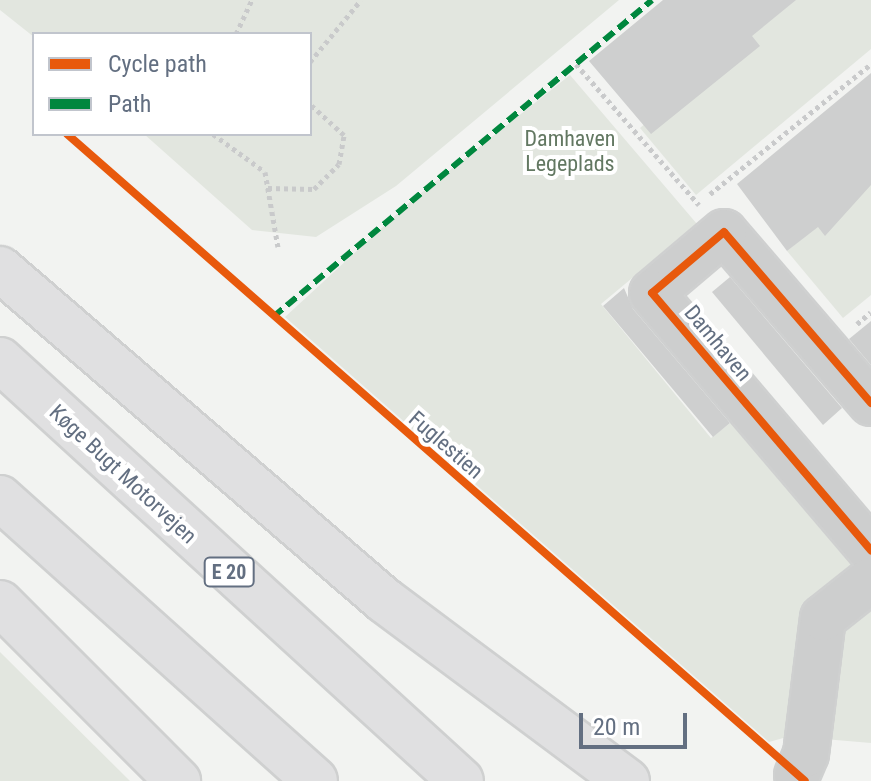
<!DOCTYPE html>
<html>
<head>
<meta charset="utf-8">
<style>
	body { margin:0 }
	#map { position:relative; width:871px; height:781px; overflow:hidden; background:#f2f3f1; font-family:"Roboto Condensed",sans-serif }
	div>[style] { position:absolute }
	.green>* { inset:0; background:#e2e6df }
	.building>* { inset:0; background:#cecfcf }
	.path>* { height:5px; margin-top:-2.5px; transform-origin:0; background:repeating-linear-gradient(90deg,#c9cacb 0 4px,transparent 0 8px) }
	.roads { filter:drop-shadow(2px 0 #cfd0d0) drop-shadow(-2px 0 #cfd0d0) drop-shadow(0 2px #cfd0d0) drop-shadow(0 -2px #cfd0d0) }
	.minor>* { height:44px; margin:-22px; padding:0 22px; transform-origin:22px; border-radius:22px; background:#cdcece }
	.highway>* { height:44px; margin:-22px; padding:0 22px; transform-origin:22px; border-radius:22px; background:#e0e0e1 }
	.quiet>* { height:6px; margin-top:-3px; transform-origin:0; background:repeating-linear-gradient(90deg,#00873e 0 12px,transparent 0 18px) }
	.cycleway>* { height:8px; margin:-4px; padding:0 4px; transform-origin:4px; border-radius:4px; background:#e8590c }
	span { translate:-50% -50%; white-space:nowrap; text-align:center; line-height:1.15; -webkit-text-stroke:8px #fff; paint-order:stroke }
	.shield-label span { padding:2px 6px; background:#fff; border:2px solid; border-radius:6px; -webkit-text-stroke-width:0 }
	.shield-label { font-size:20px; color:#636f81; font-weight:700 }
	.park-label { font-size:22px; color:#637862 }
	.street-label { font-size:22px; color:#636f81 }
	.legend { position:absolute; left:32px; top:32px; width:280px; height:104px; box-sizing:border-box; background:#fff; border:2px solid #c1c5cd; margin:0; padding:10px 14px; list-style:none; font-size:24px; color:#636f81 }
	.legend li { display:flex; align-items:center; gap:16px; height:40px }
	.legend b { width:40px; border:2px solid #c1c5cd }
	.scale { position:absolute; left:579px; top:713px; width:108px; height:36px; box-sizing:border-box; border:4px solid #636f81; border-top:0; padding-left:10px; font-size:24px; line-height:28px; white-space:nowrap; color:#636f81; -webkit-text-stroke:6px #fff; paint-order:stroke }
</style>
</head>
<body>
<div id="map">
	<div class="green">
		<div style="clip-path:polygon(0 0,619px 0,396px 186px,316px 237px,252px 230px,144px 134px,310px 134px,310px 34px,34px 37px,0 10px)"></div>
		<div style="clip-path:polygon(793px 0,871px 0,871px 49px,696px 195px,640px 128px)"></div>
		<div style="clip-path:polygon(570px 75px,697px 224px,601px 304px,711px 438px,734px 420px,852px 565px,803px 641px,794px 735px,769px 742px,285px 317px,411px 201px)"></div>
		<div style="clip-path:polygon(871px 181px,871px 295px,843px 318px,787px 251px)"></div>
		<div style="clip-path:polygon(871px 600px,871px 743px,824px 739px,840px 632px)"></div>
		<div style="clip-path:polygon(0 652px,130px 781px,0 781px)"></div>
	</div>
	<div class="building">
		<div style="clip-path:polygon(663px 0,796px 0,752px 36px,760px 46px,651px 134px,589px 61px)"></div>
		<div style="clip-path:polygon(871px 73px,871px 185px,825px 236px,818px 227px,787px 251px,737px 184px)"></div>
		<div style="clip-path:polygon(730px 277px,842px 408px,823px 425px,712px 292px)"></div>
		<div style="clip-path:polygon(624px 288px,633px 309px,730px 423px,713px 437px,603px 306px)"></div>
		<div style="clip-path:polygon(871px 321px,871px 365px,849px 339px)"></div>
	</div>
	<div class="path">
		<div style="left:236px;top:34px;width:38px;rotate:-65deg"></div>
		<div style="left:310px;top:62px;width:80px;rotate:-50.6deg"></div>
		<div style="left:576px;top:64px;width:187px;rotate:48.9deg"></div>
		<div style="left:213px;top:134px;width:64px;rotate:36.2deg"></div>
		<div style="left:265px;top:172px;width:76px;rotate:80.2deg"></div>
		<div style="left:268px;top:188px;width:46px;rotate:1.2deg"></div>
		<div style="left:314px;top:189px;width:35px;rotate:-45deg"></div>
		<div style="left:339px;top:164px;width:29px;rotate:-80deg"></div>
		<div style="left:344px;top:135px;width:46px;rotate:-137.6deg"></div>
		<div style="left:710px;top:194px;width:207px;rotate:-38.9deg"></div>
		<div style="left:857px;top:324px;width:18px;rotate:-41deg"></div>
	</div>
	<div class="roads">
		<div class="minor">
			<div style="left:871px;top:403px;width:225px;rotate:-130.7deg"></div>
			<div style="left:724px;top:232px;width:94px;rotate:139.7deg"></div>
			<div style="left:652px;top:293px;width:338px;rotate:49.6deg"></div>
			<div style="left:797px;top:775px;width:23px;rotate:-67deg"></div>
			<div style="left:806px;top:754px;width:137px;rotate:-82.9deg"></div>
			<div style="left:823px;top:618px;width:61px;rotate:-38.4deg"></div>
		</div>
		<div class="highway">
			<div style="left:0;top:269px;width:507px;rotate:40.76deg"></div>
			<div style="left:384px;top:600px;width:303px;rotate:36.7deg"></div>
			<div style="left:0;top:360px;width:624px;rotate:42.4deg"></div>
			<div style="left:0;top:498px;width:423px;rotate:41.9deg"></div>
			<div style="left:0;top:603px;width:252px;rotate:45deg"></div>
		</div>
	</div>
	<div class="quiet">
		<div style="left:273px;top:317px;width:494px;rotate:-39.9deg"></div>
	</div>
	<div class="cycleway">
		<div style="left:67px;top:134px;width:981px;rotate:41.24deg"></div>
		<div style="left:871px;top:403px;width:225px;rotate:-130.7deg"></div>
		<div style="left:724px;top:232px;width:94px;rotate:139.7deg"></div>
		<div style="left:652px;top:293px;width:338px;rotate:49.6deg"></div>
	</div>
	<div class="shield-label">
		<span style="left:229px;top:572px">E 20</span>
	</div>
	<div class="park-label">
		<span style="left:570px;top:151px">Damhaven<br>Legeplads</span>
	</div>
	<div class="street-label">
		<span style="left:718px;top:343px;rotate:50deg">Damhaven</span>
		<span style="left:446px;top:445px;rotate:41deg">Fuglestien</span>
		<span style="left:123px;top:474px;rotate:43deg">Køge Bugt Motorvejen</span>
	</div>
	<ul class="legend">
	<li><b style="height:10px;background:#e8590c"></b>Cycle path</li>
	<li><b style="height:10px;background:#00873e"></b>Path</li>
	</ul>
	<div class="scale">20 m</div>
</div>
</body>
</html>
